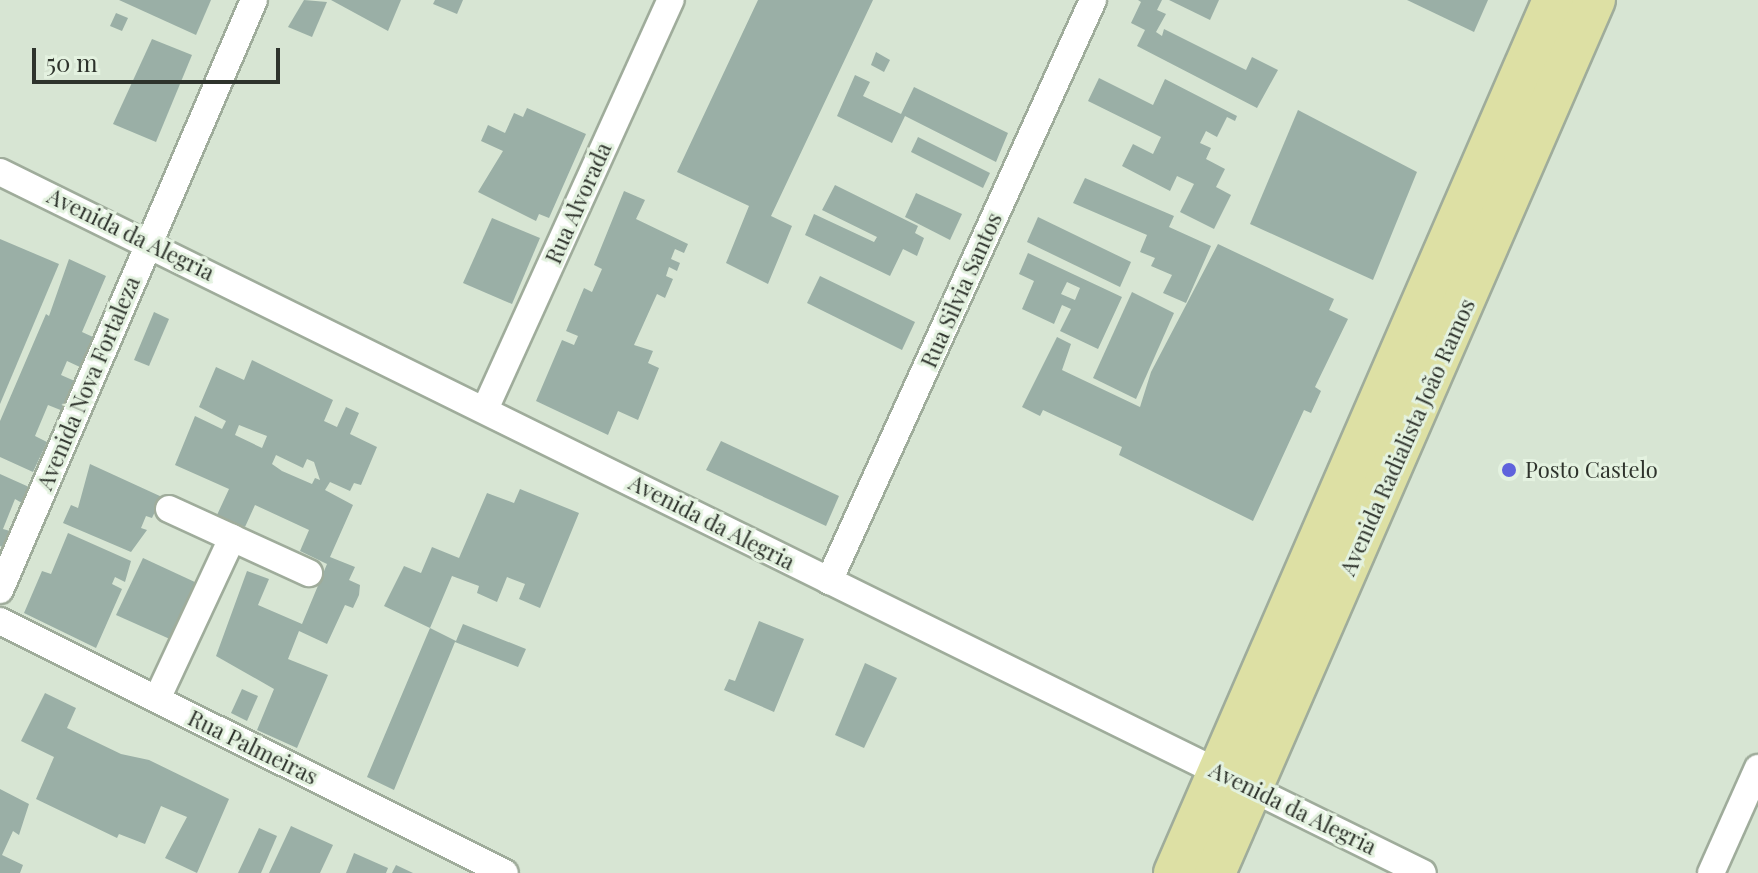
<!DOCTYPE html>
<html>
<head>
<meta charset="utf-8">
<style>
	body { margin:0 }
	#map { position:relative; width:1758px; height:873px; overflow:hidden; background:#d7e5d3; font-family:"Playfair Display",serif }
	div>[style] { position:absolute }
	.building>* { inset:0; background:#9aafa6 }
	.roads { filter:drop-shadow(2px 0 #9fac9b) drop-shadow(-2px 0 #9fac9b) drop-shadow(0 2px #9fac9b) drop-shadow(0 -2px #9fac9b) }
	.minor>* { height:26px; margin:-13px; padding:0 13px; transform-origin:13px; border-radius:13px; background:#fff }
	.primary>* { height:40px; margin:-20px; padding:0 20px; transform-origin:20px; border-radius:20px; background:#dde0a4 }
	.dots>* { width:22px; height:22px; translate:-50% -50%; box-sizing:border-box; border:4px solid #e4f2e0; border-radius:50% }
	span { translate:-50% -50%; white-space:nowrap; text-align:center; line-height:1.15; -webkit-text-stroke:6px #e4f2e0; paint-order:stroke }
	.street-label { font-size:22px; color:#2e332c }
	.poi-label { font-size:22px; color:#2e332c }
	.left { translate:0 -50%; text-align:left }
	.scale { position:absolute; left:32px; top:48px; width:248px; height:36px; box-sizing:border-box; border:4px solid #2e332c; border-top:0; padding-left:10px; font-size:24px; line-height:28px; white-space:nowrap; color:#2e332c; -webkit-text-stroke:6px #e4f2e0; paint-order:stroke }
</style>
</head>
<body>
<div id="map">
	<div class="building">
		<div style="clip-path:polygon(119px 0,211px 0,196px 35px)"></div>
		<div style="clip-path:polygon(304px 0,327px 2px,312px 37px,288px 27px)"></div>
		<div style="clip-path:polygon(331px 0,401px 0,388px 31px)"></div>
		<div style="clip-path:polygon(435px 0,463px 0,457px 14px,433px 4px)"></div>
		<div style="clip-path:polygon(758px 0,873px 0,771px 216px,792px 226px,768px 284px,726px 263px,749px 206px,677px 172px)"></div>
		<div style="clip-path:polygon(1138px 0,1162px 0,1157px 10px,1166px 14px,1156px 32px,1162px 36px,1164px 29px,1246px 70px,1252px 57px,1278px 70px,1257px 108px,1137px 46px,1145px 30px,1131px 23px,1141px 2px)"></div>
		<div style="clip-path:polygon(1169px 0,1219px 0,1210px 20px)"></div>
		<div style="clip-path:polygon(1407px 0,1488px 0,1474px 32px)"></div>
		<div style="clip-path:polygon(116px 13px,128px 18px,122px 31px,110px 26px)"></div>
		<div style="clip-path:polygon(152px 39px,192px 55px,156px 142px,113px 124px)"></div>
		<div style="clip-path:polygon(876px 52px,890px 60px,884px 72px,871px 65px)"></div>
		<div style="clip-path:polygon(855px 75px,870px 82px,863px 96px,901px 114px,914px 87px,1008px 133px,996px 162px,905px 116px,892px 143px,837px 116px)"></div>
		<div style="clip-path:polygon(1099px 78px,1153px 105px,1165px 79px,1237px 116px,1235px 121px,1227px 117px,1217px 137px,1206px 131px,1200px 143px,1211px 148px,1206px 159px,1225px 169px,1216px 187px,1231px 195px,1214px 229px,1180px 212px,1194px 184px,1177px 176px,1170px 191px,1122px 166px,1133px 144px,1153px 154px,1161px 137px,1088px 101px)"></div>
		<div style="clip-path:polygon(527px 108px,586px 134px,549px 218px,539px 214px,536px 221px,478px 192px,503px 151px,481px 141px,488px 125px,505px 133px,514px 113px,523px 117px)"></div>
		<div style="clip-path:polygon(1298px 110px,1417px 172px,1373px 280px,1250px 224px)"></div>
		<div style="clip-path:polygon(918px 137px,990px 173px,983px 188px,911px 152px)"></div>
		<div style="clip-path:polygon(1085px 178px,1174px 216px,1169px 227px,1211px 246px,1186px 303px,1163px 293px,1172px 275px,1151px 266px,1155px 258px,1140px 252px,1147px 235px,1073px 203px)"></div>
		<div style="clip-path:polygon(835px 185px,918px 226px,915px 233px,924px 238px,917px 256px,903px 249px,890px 276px,805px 235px,814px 214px,874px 242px,877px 237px,822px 210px)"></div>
		<div style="clip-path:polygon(624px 191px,645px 200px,636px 219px,688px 244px,684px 253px,675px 249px,671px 259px,680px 263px,677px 271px,669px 267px,666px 276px,673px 279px,665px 298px,657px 294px,634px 345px,653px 351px,648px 363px,659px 368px,638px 420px,618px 411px,608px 435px,536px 401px,562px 340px,574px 345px,578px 336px,566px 331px,584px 288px,592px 292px,602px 269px,594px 265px)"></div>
		<div style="clip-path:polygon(916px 193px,962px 214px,950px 240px,905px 217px)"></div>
		<div style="clip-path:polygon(1038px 217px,1131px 262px,1120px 287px,1027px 242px)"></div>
		<div style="clip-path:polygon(492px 218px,540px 238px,512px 304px,463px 283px)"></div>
		<div style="clip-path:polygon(0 239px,59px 264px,0 404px)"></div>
		<div style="clip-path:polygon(1218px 244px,1334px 299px,1329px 310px,1348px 319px,1315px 387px,1321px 391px,1311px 413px,1304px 410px,1253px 521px,1119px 455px,1122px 447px,1043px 410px,1040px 416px,1022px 407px,1057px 337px,1071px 344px,1062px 370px,1140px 407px,1151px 372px)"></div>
		<div style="clip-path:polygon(evenodd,1028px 253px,1122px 297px,1098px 349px,1060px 331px,1071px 309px,1062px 305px,1054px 324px,1022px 309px,1034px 281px,1019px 274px,1028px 253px,1067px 282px,1080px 288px,1075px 300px,1061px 294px,1067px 282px)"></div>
		<div style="clip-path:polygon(69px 259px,106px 276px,82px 332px,93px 337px,82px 368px,67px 361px,61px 375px,77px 382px,71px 398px,63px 411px,48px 405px,35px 436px,47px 442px,33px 472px,0 457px,0 421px,46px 314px,49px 316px)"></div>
		<div style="clip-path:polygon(820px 276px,915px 322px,902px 350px,807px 303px)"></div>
		<div style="clip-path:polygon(1132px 292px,1174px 313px,1136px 399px,1093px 378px)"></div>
		<div style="clip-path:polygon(154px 312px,169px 319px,149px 366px,134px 360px)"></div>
		<div style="clip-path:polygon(evenodd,252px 360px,333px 400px,324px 421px,337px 427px,346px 407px,359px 413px,350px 434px,377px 447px,361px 485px,354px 483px,350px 491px,330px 482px,325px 490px,353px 505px,330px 557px,355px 567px,349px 580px,360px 585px,359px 595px,353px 608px,345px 605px,327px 644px,299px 631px,288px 659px,328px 675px,297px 748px,257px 730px,274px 689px,216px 656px,247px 571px,269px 579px,258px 605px,302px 624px,327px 564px,300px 551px,309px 530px,255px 505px,245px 527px,217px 515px,229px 489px,175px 465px,195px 416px,222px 429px,226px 421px,199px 407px,216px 367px,244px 380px,252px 360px,239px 425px,267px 436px,262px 448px,235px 435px,239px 425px,252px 360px,276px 455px,303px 468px,307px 459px,314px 462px,320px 480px,315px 478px,312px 484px,282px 471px,272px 464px,276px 455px)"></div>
		<div style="clip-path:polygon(721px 441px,839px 496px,826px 526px,706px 470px)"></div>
		<div style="clip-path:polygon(90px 464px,162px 497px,152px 518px,146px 516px,141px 528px,147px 530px,131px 552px,63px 523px,71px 505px,78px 508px)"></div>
		<div style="clip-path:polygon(0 474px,29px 487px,22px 503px,15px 499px,3px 529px,10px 531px,4px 548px,0 546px)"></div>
		<div style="clip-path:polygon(520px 489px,579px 513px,540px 608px,519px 599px,525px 584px,507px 577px,497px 602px,477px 593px,479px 586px,452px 576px,430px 628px,384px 606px,404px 566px,421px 573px,432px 547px,459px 558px,487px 493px,514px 503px)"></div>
		<div style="clip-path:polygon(68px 533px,131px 561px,125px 582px,115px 577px,112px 584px,122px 589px,96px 648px,24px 613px,42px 571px,51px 574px)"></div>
		<div style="clip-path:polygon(143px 558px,197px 583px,172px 640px,116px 615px)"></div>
		<div style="clip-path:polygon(759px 621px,804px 639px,774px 712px,724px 690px,729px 679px,735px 681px)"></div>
		<div style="clip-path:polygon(463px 624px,526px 649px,518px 667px,455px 642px,394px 790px,367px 777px,430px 628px,456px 641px)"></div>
		<div style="clip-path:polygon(865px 663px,897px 678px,864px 748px,835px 735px)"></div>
		<div style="clip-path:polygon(242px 689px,258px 696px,247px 721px,231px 713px)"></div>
		<div style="clip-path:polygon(45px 693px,76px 708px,67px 728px,121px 754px,149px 760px,229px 799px,197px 873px,165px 858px,187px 817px,161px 806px,145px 844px,119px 834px,117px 838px,36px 799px,54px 757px,21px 741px)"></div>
		<div style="clip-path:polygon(0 789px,29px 804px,19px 835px,13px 831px,2px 855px,23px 865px,20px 873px,0 873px)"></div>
		<div style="clip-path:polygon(291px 826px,333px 845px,320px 873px,269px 873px)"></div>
		<div style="clip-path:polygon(259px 828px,277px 836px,261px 873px,238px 873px)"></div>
		<div style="clip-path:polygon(354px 853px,388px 868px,386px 873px,346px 873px)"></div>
		<div style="clip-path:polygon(396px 865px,413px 873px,392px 873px)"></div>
	</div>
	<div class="roads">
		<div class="minor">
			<div style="left:0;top:172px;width:1586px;rotate:26.23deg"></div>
			<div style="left:486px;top:407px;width:447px;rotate:-65.6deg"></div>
			<div style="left:169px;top:509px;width:154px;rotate:24.6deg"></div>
			<div style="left:829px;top:581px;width:638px;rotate:-65.56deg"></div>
			<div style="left:0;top:590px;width:642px;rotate:-66.71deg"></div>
			<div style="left:0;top:621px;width:564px;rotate:26.52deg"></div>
			<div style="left:157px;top:699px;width:178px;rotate:-65deg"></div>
			<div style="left:1711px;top:873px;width:115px;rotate:-65.9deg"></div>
		</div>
		<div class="primary">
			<div style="left:1174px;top:873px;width:952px;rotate:-66.53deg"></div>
			<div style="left:1215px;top:873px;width:952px;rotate:-66.48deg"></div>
		</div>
	</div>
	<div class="dots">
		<div style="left:1509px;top:470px;background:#5f63dc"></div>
	</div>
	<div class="street-label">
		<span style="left:578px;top:203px;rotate:-66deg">Rua Alvorada</span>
		<span style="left:131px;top:234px;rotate:26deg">Avenida da Alegria</span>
		<span style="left:961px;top:290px;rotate:-66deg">Rua Silvia Santos</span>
		<span style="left:88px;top:383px;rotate:-67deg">Avenida Nova Fortaleza</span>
		<span style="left:1407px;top:437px;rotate:-66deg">Avenida Radialista João Ramos</span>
		<span style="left:712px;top:522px;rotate:27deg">Avenida da Alegria</span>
		<span style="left:253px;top:747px;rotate:26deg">Rua Palmeiras</span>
		<span style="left:1293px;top:808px;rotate:26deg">Avenida da Alegria</span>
	</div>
	<div class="poi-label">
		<span class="left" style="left:1525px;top:470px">Posto Castelo</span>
	</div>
	<div class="scale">50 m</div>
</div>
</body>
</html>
